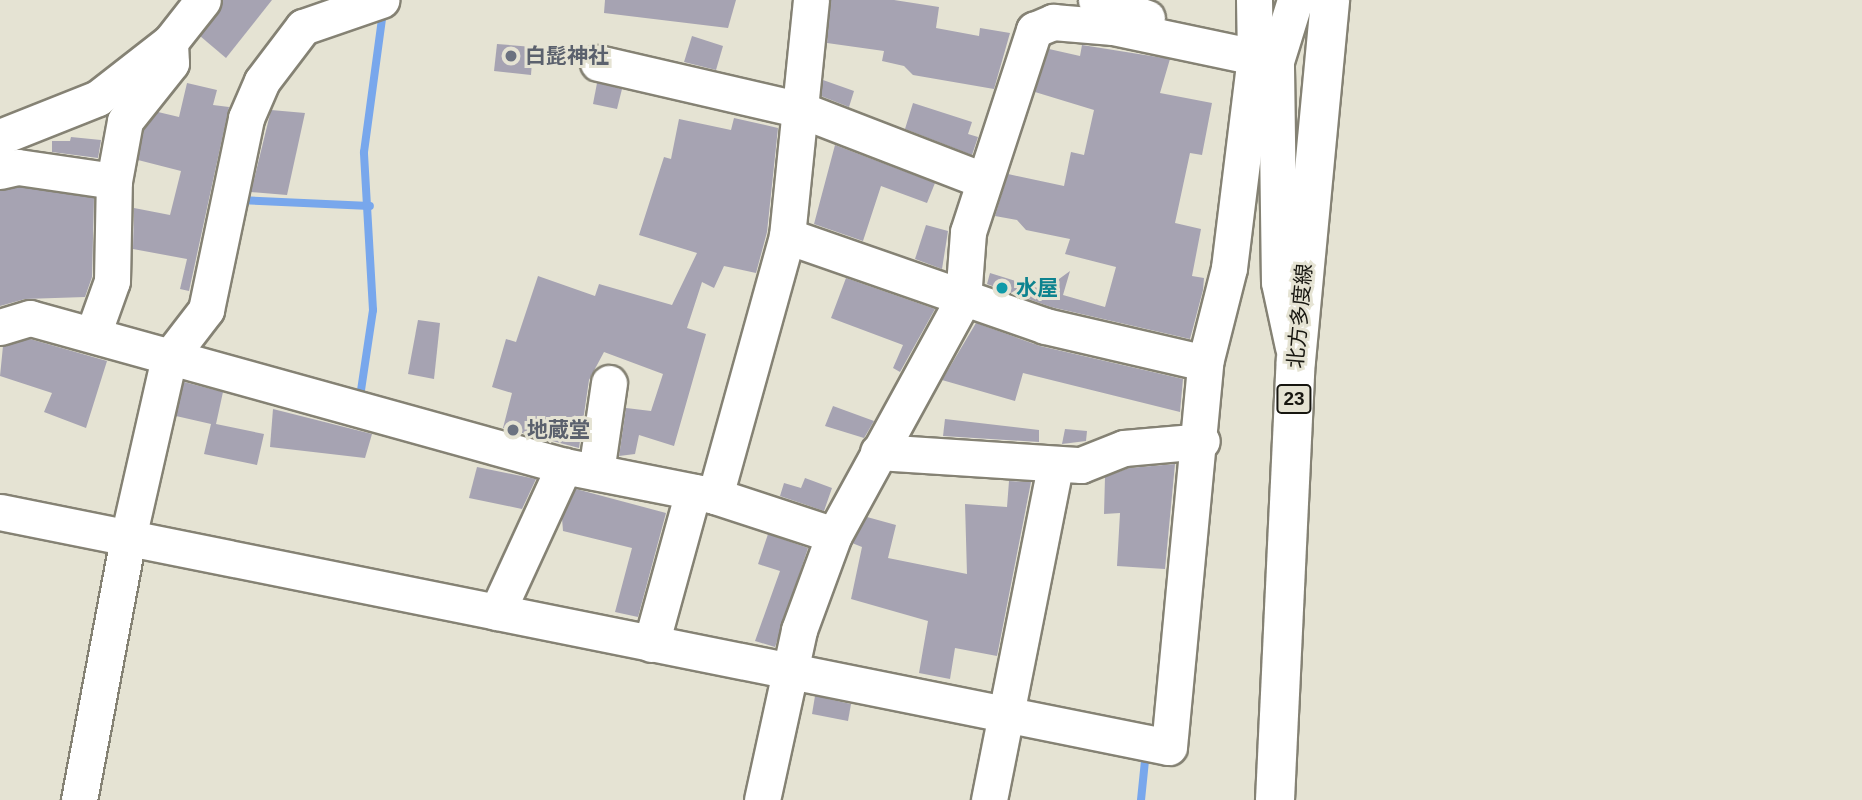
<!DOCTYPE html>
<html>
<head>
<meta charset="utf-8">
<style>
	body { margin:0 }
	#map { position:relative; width:1862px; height:800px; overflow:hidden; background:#e5e3d3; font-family:Helvetica,"Noto Sans JP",sans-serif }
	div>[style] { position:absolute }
	.stream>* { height:8px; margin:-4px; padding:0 4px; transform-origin:4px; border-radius:4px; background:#78a7ec }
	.building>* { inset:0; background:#a6a3b2 }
	.roads { filter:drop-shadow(2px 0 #858274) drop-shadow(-2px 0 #858274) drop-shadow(0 2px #858274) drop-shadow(0 -2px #858274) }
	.minor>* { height:35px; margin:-17.5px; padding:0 17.5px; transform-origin:17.5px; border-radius:17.5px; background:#fff }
	.major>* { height:38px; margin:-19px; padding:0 19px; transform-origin:19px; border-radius:19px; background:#fff }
	.dots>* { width:19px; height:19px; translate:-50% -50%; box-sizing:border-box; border:4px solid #e5e3d3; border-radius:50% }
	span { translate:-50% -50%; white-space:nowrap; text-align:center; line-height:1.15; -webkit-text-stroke:6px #e5e3d3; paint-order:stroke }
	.shield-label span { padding:2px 5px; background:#e5e3d3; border:2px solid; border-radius:5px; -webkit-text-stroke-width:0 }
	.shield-label { font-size:19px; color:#171610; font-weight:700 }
	.worship-label { font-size:21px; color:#5b616d; font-weight:700 }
	.left { translate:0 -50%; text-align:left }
	.culture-label { font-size:21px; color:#0d838f; font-weight:700 }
	.street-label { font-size:21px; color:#171610 }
</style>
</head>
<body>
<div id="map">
	<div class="stream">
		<div style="left:238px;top:200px;width:132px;rotate:2.6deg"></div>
		<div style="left:365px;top:398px;width:5px;rotate:-169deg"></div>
		<div style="left:360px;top:397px;width:88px;rotate:-81.5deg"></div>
		<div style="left:373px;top:310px;width:158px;rotate:-93.3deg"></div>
		<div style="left:364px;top:152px;width:141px;rotate:-82.3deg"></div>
		<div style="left:383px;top:12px;width:5px;rotate:158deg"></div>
		<div style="left:1141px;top:800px;width:49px;rotate:-84.2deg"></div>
	</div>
	<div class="building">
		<div style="clip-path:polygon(223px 0,272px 0,226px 58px,200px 36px)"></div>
		<div style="clip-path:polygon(605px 0,736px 0,728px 28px,604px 13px)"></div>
		<div style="clip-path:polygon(831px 0,894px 0,939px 7px,936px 28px,979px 36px,980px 28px,1010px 33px,994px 89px,913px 75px,904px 66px,882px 61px,884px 51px,827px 43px)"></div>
		<div style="clip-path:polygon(692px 36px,723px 46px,716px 70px,684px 62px)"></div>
		<div style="clip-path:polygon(497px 44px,533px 47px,531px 75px,494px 71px)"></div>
		<div style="clip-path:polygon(1082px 45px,1170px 59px,1160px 93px,1212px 103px,1202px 155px,1190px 153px,1175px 223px,1201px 229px,1192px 276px,1204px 278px,1203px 290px,1190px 339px,1051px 307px,987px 284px,990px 273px,1044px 290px,1070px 271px,1063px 295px,1105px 307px,1116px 267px,1065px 254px,1070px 239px,1026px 230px,1017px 220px,995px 216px,1008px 174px,1064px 186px,1071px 152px,1084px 155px,1094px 110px,1035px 92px,1049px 49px,1080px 56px)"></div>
		<div style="clip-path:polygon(823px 80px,854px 91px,849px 107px,821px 96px)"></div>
		<div style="clip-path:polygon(187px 83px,217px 90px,213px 105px,229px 107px,189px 291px,180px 289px,187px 259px,133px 249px,134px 208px,170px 215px,181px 171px,138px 160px,144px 130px,158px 112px,179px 117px)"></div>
		<div style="clip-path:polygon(597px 83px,622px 89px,617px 109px,593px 104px)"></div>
		<div style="clip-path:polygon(913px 103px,972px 122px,968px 134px,978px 137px,972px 155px,905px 129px)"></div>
		<div style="clip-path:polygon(271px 110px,305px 113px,287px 195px,251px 192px)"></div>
		<div style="clip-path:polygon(734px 118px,778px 128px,767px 232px,756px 273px,724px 266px,714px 288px,702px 282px,687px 328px,706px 334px,674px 446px,639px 435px,635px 454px,619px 456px,626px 408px,651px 411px,663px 374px,604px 352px,589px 380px,579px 448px,503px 428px,512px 393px,492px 387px,506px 339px,516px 342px,538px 276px,595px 296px,599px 284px,672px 305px,697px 253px,639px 235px,664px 157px,671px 159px,679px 119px,731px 130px)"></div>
		<div style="clip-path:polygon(71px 137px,101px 140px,98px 158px,52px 152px,52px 141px,70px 141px)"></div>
		<div style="clip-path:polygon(835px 145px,935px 183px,927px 203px,881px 186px,863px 241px,814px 224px)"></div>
		<div style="clip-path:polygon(19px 187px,94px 198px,92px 277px,85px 297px,25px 299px,0 306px,0 191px)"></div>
		<div style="clip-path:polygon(926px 225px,948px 231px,942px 269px,915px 259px)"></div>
		<div style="clip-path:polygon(846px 278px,935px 309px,900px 372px,893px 368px,903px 345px,831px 318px)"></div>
		<div style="clip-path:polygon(418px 320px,440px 323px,434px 379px,408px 374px)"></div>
		<div style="clip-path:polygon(976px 323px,1040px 346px,1183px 379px,1180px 412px,1023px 373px,1015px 401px,942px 380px)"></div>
		<div style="clip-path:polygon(30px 339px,107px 361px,86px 428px,44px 412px,52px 393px,0 376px,3px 346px)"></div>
		<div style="clip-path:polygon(184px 382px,223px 392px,216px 424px,264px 434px,257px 465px,204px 454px,211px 424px,176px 416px)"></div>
		<div style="clip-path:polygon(833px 406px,874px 421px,864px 438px,825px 426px)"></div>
		<div style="clip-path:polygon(273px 409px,372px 434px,365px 458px,270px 447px)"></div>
		<div style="clip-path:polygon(945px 419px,1039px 430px,1039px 442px,943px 436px)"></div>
		<div style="clip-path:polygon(1065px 429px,1087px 431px,1086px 441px,1062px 444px)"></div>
		<div style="clip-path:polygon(1175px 464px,1165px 569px,1117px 566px,1120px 513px,1104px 514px,1105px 477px,1129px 468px)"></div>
		<div style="clip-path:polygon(477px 467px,536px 479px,522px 509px,469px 498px)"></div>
		<div style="clip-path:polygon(805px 478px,832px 488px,824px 511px,780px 496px,784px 483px,801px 488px)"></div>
		<div style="clip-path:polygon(1009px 481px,1031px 482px,997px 656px,955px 648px,950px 679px,919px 673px,928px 621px,851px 599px,862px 547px,852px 543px,867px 517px,896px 525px,888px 558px,967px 574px,965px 504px,1007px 507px)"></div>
		<div style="clip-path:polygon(576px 489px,666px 513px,638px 617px,615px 612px,632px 548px,563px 531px,562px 518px)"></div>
		<div style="clip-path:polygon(768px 534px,808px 548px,775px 647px,755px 641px,780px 571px,758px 564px)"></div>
		<div style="clip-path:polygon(815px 696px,851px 704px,848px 721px,812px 714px)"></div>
	</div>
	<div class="roads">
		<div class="minor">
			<div style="left:1096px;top:0;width:54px;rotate:19.4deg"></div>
			<div style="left:598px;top:63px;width:208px;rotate:13deg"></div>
			<div style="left:801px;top:110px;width:194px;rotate:21.1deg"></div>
			<div style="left:0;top:137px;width:105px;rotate:-21.7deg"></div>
			<div style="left:98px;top:98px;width:91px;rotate:-37.9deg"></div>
			<div style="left:170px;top:42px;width:53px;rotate:-51.8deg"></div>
			<div style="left:0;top:171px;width:18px;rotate:-13deg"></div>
			<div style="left:18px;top:167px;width:97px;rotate:8.3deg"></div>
			<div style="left:787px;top:236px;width:273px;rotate:19.2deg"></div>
			<div style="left:1045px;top:326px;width:164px;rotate:13deg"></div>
			<div style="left:0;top:327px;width:31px;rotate:-17deg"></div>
			<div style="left:30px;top:318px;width:554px;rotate:15.49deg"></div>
			<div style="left:564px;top:466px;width:154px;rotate:11.2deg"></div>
			<div style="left:715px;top:496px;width:125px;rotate:18.1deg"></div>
			<div style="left:93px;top:334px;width:56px;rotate:-70.3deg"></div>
			<div style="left:112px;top:281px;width:100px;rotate:-88.9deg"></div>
			<div style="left:114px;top:181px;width:61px;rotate:-79.6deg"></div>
			<div style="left:125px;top:121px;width:74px;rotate:-51.6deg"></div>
			<div style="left:171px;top:63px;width:21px;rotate:-93deg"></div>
			<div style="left:1293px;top:347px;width:66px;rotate:-102.2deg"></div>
			<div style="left:1279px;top:282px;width:221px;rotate:-90.8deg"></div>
			<div style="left:1276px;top:61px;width:64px;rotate:-72.7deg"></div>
			<div style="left:878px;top:452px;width:203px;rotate:3.7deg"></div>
			<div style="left:1081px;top:465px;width:46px;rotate:-21.6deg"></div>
			<div style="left:1124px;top:448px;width:78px;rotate:-5.1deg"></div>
			<div style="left:596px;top:472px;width:90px;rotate:-81.7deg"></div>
			<div style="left:715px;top:496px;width:270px;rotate:-74.5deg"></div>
			<div style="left:787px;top:236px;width:237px;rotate:-84.2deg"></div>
			<div style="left:0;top:512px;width:1192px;rotate:11.37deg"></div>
			<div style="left:1169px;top:747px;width:386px;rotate:-84.6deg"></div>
			<div style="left:1205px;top:363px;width:98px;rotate:-75.8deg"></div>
			<div style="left:1229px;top:268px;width:213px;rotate:-83deg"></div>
			<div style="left:1255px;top:57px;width:57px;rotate:-91deg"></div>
			<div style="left:497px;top:612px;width:161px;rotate:-65.3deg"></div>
			<div style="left:651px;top:644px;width:158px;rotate:-74.6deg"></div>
			<div style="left:79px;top:800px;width:267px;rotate:-79.4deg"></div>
			<div style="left:128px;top:538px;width:185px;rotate:-77.2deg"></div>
			<div style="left:169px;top:358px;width:61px;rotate:-52.4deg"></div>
			<div style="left:206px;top:310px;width:196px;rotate:-78.2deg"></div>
			<div style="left:246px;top:118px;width:40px;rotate:-66.6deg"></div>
			<div style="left:262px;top:81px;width:68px;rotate:-52.8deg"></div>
			<div style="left:303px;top:27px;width:83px;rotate:-19.1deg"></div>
			<div style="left:762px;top:800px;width:174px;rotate:-77.7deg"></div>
			<div style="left:799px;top:630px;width:101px;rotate:-69.8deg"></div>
			<div style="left:834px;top:535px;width:269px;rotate:-61.3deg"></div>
			<div style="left:963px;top:299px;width:67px;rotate:-85.7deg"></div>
			<div style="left:968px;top:232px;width:213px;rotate:-71.9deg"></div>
			<div style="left:1034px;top:30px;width:21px;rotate:-23deg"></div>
			<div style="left:1053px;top:22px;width:60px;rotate:4.8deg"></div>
			<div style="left:1113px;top:27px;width:166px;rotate:11.9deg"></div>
			<div style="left:989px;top:800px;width:340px;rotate:-78.8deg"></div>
		</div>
		<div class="major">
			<div style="left:1275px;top:800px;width:440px;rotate:-87.3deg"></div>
			<div style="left:1296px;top:361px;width:363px;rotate:-84.6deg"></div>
		</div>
	</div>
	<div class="dots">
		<div style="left:511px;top:56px;background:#6b7280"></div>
		<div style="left:1002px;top:288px;background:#0f9aa8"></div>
		<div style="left:513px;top:430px;background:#6b7280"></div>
	</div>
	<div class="shield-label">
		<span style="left:1294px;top:399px">23</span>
	</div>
	<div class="worship-label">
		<span class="left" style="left:525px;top:56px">白髭神社</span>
		<span class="left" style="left:527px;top:430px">地蔵堂</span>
	</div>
	<div class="culture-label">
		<span class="left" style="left:1016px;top:288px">水屋</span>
	</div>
	<div class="street-label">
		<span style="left:1300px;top:316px;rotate:-85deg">北方多度線</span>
	</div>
</div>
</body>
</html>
